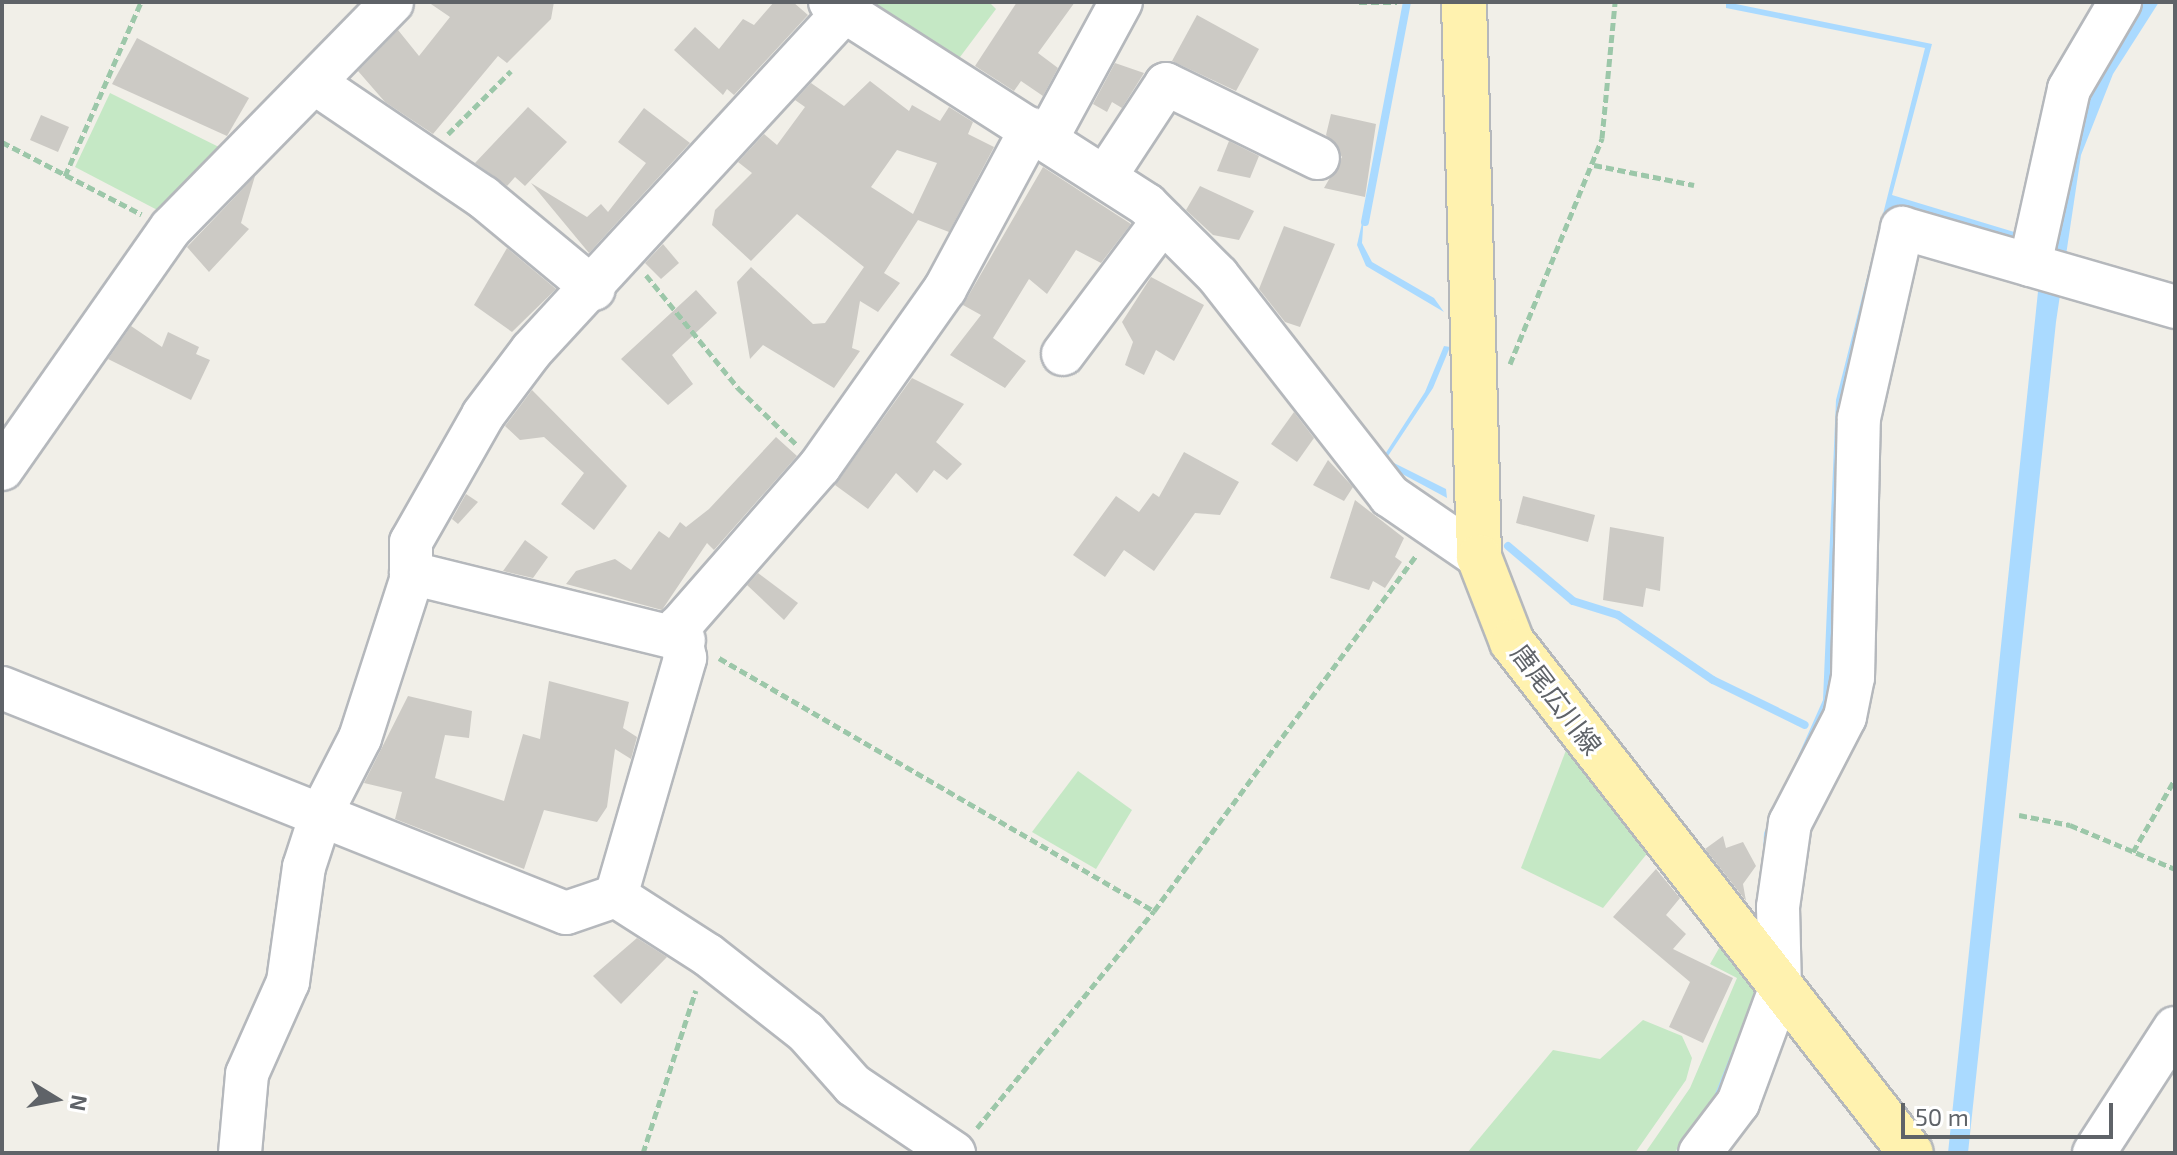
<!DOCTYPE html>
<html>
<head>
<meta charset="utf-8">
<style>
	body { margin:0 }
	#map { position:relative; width:2177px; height:1155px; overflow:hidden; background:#f1efe8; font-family:"Exo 2","Noto Sans JP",sans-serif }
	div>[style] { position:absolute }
	.green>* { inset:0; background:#c5e8c5 }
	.water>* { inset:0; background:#aadaff }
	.stream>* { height:8px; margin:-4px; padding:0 4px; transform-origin:4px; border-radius:4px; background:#aadaff }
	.building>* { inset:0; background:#cccac5 }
	.path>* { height:5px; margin-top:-2.5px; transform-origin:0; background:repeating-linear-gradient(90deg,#9cc7a9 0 8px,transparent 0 12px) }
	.roads { filter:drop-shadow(2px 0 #b5b8bc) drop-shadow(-2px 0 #b5b8bc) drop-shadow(0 2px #b5b8bc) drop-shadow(0 -2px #b5b8bc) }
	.minor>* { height:42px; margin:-21px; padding:0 21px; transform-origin:21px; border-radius:21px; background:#fff }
	.major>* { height:44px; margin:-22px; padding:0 22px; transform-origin:22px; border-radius:22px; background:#fff2af }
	span { translate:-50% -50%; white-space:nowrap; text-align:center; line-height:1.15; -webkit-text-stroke:6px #fff; paint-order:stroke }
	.street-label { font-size:26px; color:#5f6368 }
	.frame { position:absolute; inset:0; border:4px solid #5f6368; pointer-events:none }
	.north { position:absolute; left:16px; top:1059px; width:80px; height:80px; -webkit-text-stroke:6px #fff; paint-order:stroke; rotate:100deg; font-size:22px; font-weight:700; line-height:32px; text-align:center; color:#5f6368 }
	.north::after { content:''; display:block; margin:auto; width:28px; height:36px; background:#5f6368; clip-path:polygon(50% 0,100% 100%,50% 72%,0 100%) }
	.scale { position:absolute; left:1901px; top:1103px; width:212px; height:36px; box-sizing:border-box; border:4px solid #5f6368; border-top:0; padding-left:10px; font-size:24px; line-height:28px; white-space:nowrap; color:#5f6368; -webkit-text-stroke:6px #fff; paint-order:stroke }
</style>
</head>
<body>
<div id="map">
	<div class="green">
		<div style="clip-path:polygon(989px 2px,996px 9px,957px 61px,867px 3px)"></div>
		<div style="clip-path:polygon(110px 93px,231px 153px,165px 214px,75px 167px)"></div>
		<div style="clip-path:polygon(1568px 745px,1650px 850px,1603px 908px,1521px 868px)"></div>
		<div style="clip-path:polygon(1078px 771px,1132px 810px,1096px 869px,1032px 832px)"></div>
		<div style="clip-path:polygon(1722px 943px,1759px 990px,1720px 1096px,1674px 1153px,1645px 1153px,1690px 1088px,1737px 978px,1710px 964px)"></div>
		<div style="clip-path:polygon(1643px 1020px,1682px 1036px,1692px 1058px,1686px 1080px,1635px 1153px,1467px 1153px,1553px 1050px,1600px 1059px)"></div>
	</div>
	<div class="water">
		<div style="clip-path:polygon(1726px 2px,1932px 44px,1892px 195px,2044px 241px,2067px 130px,2134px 2px,2159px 2px,2113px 74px,2081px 155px,2056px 322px,1968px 1153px,1948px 1153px,2039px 282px,1896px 215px,1848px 619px,1769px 960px,1739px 1078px,1690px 1153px,1675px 1153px,1711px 1104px,1756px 991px,1764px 833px,1823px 700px,1836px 400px,1925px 48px,1726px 8px)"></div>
		<div style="clip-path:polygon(1364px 214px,1362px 243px,1372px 262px,1434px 298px,1444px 312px,1366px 266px,1357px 245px)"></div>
		<div style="clip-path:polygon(1444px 346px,1450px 347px,1433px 388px,1386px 459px,1446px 489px,1447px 498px,1380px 462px,1425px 392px)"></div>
	</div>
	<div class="stream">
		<div style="left:1365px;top:222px;width:224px;rotate:-79.2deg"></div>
		<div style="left:1508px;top:546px;width:85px;rotate:40.2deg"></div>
		<div style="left:1573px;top:601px;width:47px;rotate:17.3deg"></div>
		<div style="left:1618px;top:615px;width:115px;rotate:34.4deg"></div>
		<div style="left:1713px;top:680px;width:102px;rotate:26.1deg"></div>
	</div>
	<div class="building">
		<div style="clip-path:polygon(428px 2px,554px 2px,551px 19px,507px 63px,498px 56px,433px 134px,385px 102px,358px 71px,398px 30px,419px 56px,450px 17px)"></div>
		<div style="clip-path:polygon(774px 2px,793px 2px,808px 15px,734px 95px,727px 89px,723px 95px,674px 50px,695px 27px,719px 49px,743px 19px,754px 25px)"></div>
		<div style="clip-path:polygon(1017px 2px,1075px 2px,1038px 53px,1058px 68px,1043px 96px,1021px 81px,1014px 91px,975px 66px)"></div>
		<div style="clip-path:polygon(1197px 15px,1259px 49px,1236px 91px,1172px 61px)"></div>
		<div style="clip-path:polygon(137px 38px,249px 98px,227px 136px,112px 84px)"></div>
		<div style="clip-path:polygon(1115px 63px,1144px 73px,1122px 108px,1112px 102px,1107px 112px,1093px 104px)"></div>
		<div style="clip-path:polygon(evenodd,870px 81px,909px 111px,912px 105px,940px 121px,949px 107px,973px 122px,968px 134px,994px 147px,949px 232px,918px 220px,884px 273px,900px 283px,878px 312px,860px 301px,852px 348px,860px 351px,834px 388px,763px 345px,750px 359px,737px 282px,751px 267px,813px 324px,825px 323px,864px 267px,797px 214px,751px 261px,712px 225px,715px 210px,752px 173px,738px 162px,764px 134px,777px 145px,805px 107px,795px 100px,811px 83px,844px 106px,870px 81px,897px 150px,937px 163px,913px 214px,871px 187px,897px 150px)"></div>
		<div style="clip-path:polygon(528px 107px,567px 142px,525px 186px,515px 177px,507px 186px,475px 163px)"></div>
		<div style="clip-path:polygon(644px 108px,690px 143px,589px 253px,531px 183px,587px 217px,601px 204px,608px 212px,646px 163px,618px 142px)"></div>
		<div style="clip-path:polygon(1331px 114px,1376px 124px,1365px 197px,1324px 188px,1342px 157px,1326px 135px)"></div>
		<div style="clip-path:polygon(41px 115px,69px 127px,58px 152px,30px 140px)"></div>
		<div style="clip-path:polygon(1229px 141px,1259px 156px,1250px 178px,1217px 171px)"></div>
		<div style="clip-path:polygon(1043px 167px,1131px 224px,1101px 263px,1076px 250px,1047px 294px,1029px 279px,993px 338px,1026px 361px,1005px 388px,950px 355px,981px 315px,963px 305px)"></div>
		<div style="clip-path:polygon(255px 176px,241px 223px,249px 229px,209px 272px,187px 247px)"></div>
		<div style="clip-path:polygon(1200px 186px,1254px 211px,1239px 240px,1213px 235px,1186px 210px)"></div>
		<div style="clip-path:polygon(1284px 226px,1335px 244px,1300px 327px,1285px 322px,1259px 289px)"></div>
		<div style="clip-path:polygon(663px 244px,679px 263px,661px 279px,645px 263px)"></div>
		<div style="clip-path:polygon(507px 248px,556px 289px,512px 332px,474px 305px)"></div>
		<div style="clip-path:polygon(1151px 277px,1204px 305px,1174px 361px,1156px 350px,1144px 375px,1125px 365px,1133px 342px,1122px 322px)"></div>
		<div style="clip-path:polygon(696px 290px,717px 313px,672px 355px,693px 384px,668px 405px,621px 359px)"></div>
		<div style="clip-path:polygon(131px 326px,162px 347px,168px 332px,199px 347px,196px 354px,210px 360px,191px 400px,108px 359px)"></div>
		<div style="clip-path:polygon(912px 378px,964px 404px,936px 442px,962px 464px,947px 480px,934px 470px,917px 493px,896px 473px,868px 509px,835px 485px)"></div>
		<div style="clip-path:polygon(532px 390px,627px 486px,594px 530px,561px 504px,584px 473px,544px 437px,520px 440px,505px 426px)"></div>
		<div style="clip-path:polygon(1294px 412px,1314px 438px,1297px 462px,1271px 444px)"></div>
		<div style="clip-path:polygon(776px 437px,797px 456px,714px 550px,707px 543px,662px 610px,566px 584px,576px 571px,615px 559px,631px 570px,659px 531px,669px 538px,680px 522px,686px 527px,709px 509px)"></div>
		<div style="clip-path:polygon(1184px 452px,1239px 482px,1220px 515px,1195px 513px,1154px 571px,1124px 550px,1105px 577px,1073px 555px,1116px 496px,1139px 512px,1153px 493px,1159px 497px)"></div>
		<div style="clip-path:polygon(1328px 460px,1353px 487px,1344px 501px,1313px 485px)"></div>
		<div style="clip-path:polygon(466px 494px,478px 502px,458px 524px,452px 519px)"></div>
		<div style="clip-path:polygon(1523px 496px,1595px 515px,1588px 542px,1516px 523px)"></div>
		<div style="clip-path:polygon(1355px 500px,1404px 538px,1395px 557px,1402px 562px,1385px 588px,1373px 581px,1369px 590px,1330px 578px)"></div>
		<div style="clip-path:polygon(1610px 527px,1664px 537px,1660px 591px,1646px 588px,1643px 607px,1603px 600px)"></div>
		<div style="clip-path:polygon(525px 540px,548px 557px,533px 578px,503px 571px)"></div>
		<div style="clip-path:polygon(758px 573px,798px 603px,784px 620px,747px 585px)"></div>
		<div style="clip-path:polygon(549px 681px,629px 702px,623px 728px,637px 737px,631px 759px,615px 749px,607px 807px,597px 822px,544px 810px,524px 869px,395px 819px,402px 792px,364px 783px,408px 696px,472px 711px,469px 738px,445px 735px,435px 778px,504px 801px,523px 734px,540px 739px)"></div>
		<div style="clip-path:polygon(1723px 836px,1726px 848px,1743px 842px,1756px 866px,1743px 884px,1746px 901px,1705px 849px)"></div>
		<div style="clip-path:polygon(1656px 869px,1680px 898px,1666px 915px,1686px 934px,1673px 949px,1733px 978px,1703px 1043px,1669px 1027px,1690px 982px,1613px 917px)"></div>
		<div style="clip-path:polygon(637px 938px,667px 957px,621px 1004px,593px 976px)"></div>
	</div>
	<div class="path">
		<div style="left:1359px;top:2px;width:38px"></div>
		<div style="left:448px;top:134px;width:89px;rotate:-45deg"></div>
		<div style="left:2px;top:142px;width:157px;rotate:27.4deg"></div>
		<div style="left:1594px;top:165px;width:102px;rotate:11.3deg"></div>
		<div style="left:65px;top:176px;width:190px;rotate:-66.4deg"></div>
		<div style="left:646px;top:275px;width:146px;rotate:50.8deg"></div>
		<div style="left:738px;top:388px;width:81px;rotate:44deg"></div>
		<div style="left:1510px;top:364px;width:244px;rotate:-67.8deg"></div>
		<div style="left:1602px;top:138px;width:137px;rotate:-84.5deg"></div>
		<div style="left:719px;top:658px;width:503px;rotate:30.18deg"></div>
		<div style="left:2019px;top:815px;width:52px;rotate:11.1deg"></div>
		<div style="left:2070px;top:825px;width:114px;rotate:22.7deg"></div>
		<div style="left:2133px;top:852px;width:84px;rotate:-60.1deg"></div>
		<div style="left:977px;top:1128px;width:280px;rotate:-50.8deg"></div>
		<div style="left:1154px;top:911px;width:442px;rotate:-53.6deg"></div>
		<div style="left:643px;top:1153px;width:171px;rotate:-72deg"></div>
	</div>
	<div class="roads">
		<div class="minor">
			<div style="left:830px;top:2px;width:376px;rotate:32.6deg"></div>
			<div style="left:1147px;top:205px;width:100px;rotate:45deg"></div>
			<div style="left:1218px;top:276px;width:279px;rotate:52deg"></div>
			<div style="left:1390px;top:496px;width:108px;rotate:34.4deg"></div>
			<div style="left:316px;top:84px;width:202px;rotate:34.1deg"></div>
			<div style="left:483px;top:197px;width:144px;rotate:39.7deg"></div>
			<div style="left:1046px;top:140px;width:157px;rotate:-61.5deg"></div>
			<div style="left:1105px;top:177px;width:111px;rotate:-56.7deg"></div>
			<div style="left:1166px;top:84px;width:169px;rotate:26deg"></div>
			<div style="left:2030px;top:265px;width:180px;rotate:-77.5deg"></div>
			<div style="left:2069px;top:89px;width:101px;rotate:-59.6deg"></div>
			<div style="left:1063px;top:354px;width:166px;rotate:-53.1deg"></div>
			<div style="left:2px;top:469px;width:294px;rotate:-55deg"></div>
			<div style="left:171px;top:228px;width:316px;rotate:-45.6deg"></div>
			<div style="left:411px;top:573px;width:281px;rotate:13.8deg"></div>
			<div style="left:2px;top:688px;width:607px;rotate:21.75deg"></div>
			<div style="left:566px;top:913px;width:53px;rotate:-18.8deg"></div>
			<div style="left:616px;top:896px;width:248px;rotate:-73.8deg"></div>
			<div style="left:685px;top:658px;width:32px;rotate:-101deg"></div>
			<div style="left:679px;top:627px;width:214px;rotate:-48.8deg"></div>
			<div style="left:820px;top:466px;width:217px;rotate:-54.8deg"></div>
			<div style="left:945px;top:289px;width:182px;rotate:-61.7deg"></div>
			<div style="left:616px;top:896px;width:109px;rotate:32.7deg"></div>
			<div style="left:708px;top:955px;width:125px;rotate:38.2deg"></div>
			<div style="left:806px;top:1032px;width:71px;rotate:48.4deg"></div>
			<div style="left:853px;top:1085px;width:122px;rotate:34deg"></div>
			<div style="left:240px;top:1153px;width:79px;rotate:-84.9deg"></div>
			<div style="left:247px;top:1074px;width:101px;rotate:-66deg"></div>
			<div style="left:288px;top:982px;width:116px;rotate:-82.1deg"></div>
			<div style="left:304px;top:867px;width:58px;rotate:-71.9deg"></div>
			<div style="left:322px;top:812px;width:83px;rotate:-62.8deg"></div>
			<div style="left:360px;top:738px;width:166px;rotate:-72.1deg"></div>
			<div style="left:411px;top:580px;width:38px;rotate:-90deg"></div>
			<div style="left:411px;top:542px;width:146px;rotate:-60.4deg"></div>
			<div style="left:483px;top:415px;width:81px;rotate:-53deg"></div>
			<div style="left:532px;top:350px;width:457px;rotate:-47.3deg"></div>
			<div style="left:1700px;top:1153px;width:63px;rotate:-52.8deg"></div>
			<div style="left:1738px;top:1103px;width:121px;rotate:-69.8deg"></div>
			<div style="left:1780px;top:989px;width:82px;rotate:-91.4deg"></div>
			<div style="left:1778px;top:907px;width:85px;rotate:-81.9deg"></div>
			<div style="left:1790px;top:823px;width:119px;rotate:-62.6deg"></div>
			<div style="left:1845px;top:717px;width:41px;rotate:-78.7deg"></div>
			<div style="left:1853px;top:677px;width:259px;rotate:-88.7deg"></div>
			<div style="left:1859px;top:418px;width:195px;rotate:-77.2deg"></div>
			<div style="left:1902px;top:228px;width:284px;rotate:16.1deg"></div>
			<div style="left:2094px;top:1153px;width:149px;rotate:-57.1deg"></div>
		</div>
		<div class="major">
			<div style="left:1464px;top:2px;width:555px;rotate:88.45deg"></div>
			<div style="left:1479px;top:557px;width:91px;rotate:68.8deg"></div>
			<div style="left:1512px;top:642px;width:648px;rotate:52.02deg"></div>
		</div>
	</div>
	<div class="street-label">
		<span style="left:1557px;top:699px;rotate:53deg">唐尾広川線</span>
	</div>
	<div class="frame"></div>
	<div class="north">N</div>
	<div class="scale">50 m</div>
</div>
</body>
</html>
